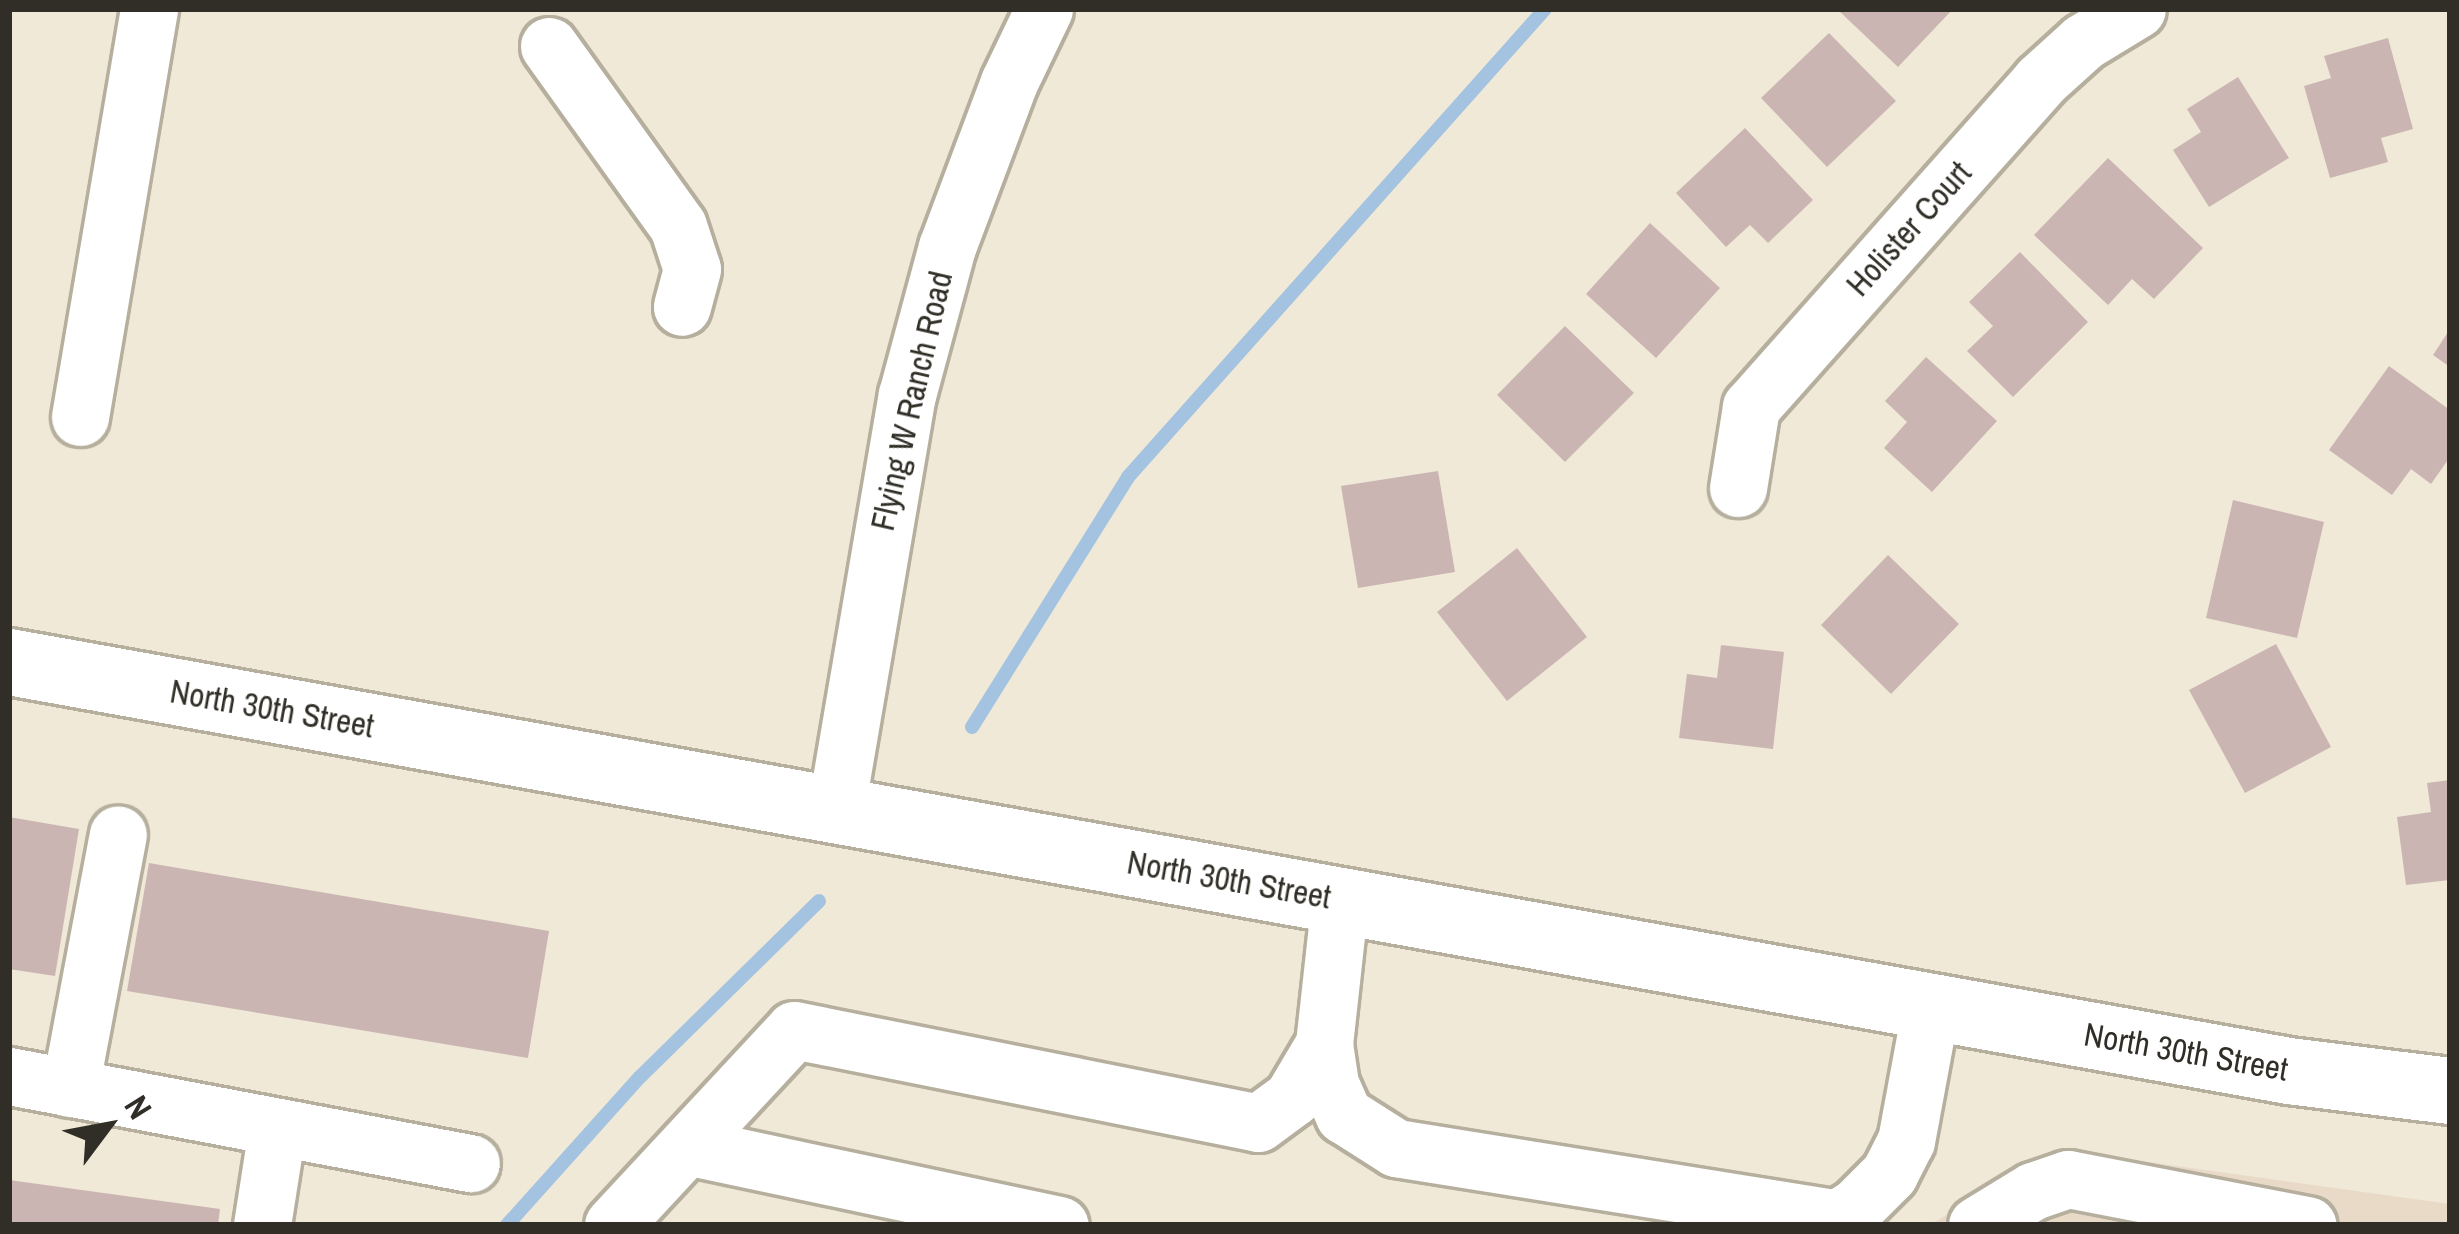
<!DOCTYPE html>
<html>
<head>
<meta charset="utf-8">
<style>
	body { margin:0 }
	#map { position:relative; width:2459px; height:1234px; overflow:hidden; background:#f0e9d7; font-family:"Archivo Narrow",sans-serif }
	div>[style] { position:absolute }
	.commercial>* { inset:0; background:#e9dac8 }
	.stream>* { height:14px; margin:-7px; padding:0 7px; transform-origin:7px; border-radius:7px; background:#a4c3e0 }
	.building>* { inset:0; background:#cbb5b3 }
	.roads { filter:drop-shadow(3px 0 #b6af9e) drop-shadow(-3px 0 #b6af9e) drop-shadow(0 3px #b6af9e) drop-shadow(0 -3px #b6af9e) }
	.minor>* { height:57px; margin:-28.5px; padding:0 28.5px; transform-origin:28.5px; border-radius:28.5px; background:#fff }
	.major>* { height:66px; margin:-33px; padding:0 33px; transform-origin:33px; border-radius:33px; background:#fff }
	span { translate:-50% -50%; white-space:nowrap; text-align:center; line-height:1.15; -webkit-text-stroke:10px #fff; paint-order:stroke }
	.street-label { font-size:33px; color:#302e27 }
	.frame { position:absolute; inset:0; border:12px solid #302e27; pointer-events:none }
	.north { position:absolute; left:48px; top:1066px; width:120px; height:120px; -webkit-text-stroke:9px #fff; paint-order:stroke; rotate:58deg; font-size:33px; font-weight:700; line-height:48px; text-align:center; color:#302e27 }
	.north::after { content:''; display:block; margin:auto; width:42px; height:54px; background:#302e27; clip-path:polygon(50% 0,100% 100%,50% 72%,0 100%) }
</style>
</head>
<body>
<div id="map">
	<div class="commercial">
		<div style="clip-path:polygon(2054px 1149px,2450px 1204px,2450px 1225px,1930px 1225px)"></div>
	</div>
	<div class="stream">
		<div style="left:972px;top:727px;width:295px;rotate:-58deg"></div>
		<div style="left:1128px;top:477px;width:627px;rotate:-48.3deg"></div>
		<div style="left:507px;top:1225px;width:199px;rotate:-48.1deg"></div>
		<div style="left:640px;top:1077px;width:251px;rotate:-44.5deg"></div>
	</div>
	<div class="building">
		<div style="clip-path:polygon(1837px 9px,1953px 9px,1898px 67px)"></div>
		<div style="clip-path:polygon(1829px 33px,1896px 101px,1827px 167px,1761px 98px)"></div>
		<div style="clip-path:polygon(2388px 38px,2413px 129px,2381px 138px,2388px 162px,2330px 178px,2304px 86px,2331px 78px,2324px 56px)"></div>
		<div style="clip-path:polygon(2238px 77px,2289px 158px,2209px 207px,2173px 150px,2201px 132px,2187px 109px)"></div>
		<div style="clip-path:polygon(1745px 128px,1813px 200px,1768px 243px,1750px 225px,1726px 247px,1676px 193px)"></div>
		<div style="clip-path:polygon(2108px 158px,2203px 248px,2154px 299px,2132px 279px,2108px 305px,2034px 235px)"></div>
		<div style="clip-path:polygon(1650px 223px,1720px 288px,1656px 358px,1586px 294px)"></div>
		<div style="clip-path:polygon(2020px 252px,2088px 322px,2013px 397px,1967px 351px,1993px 326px,1969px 302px)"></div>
		<div style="clip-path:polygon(1565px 326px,1634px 393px,1565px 462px,1497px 395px)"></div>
		<div style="clip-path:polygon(2450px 329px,2450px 367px,2433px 355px)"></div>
		<div style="clip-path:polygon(1926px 357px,1997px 421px,1932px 492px,1884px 448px,1907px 422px,1885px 401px)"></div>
		<div style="clip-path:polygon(2389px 366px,2450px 410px,2450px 457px,2431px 484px,2411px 469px,2392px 495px,2329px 450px)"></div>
		<div style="clip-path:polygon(1438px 471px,1455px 572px,1358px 588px,1341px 486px)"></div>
		<div style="clip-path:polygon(2233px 500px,2324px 522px,2297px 638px,2206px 618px)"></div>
		<div style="clip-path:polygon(1517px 548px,1587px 637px,1507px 701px,1437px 612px)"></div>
		<div style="clip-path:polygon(1888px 555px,1959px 624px,1891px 694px,1821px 625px)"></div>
		<div style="clip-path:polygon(2276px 644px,2331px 747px,2245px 793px,2189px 690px)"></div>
		<div style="clip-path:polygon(1721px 645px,1784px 652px,1773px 749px,1679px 738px,1687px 674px,1717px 678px)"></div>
		<div style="clip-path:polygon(2450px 780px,2450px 880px,2406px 885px,2397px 817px,2431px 812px,2427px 783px)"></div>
		<div style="clip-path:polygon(9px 817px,79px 829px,55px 976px,9px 969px)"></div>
		<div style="clip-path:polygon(149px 863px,549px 931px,528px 1058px,127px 991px)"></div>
		<div style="clip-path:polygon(9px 1180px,220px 1209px,218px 1225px,9px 1225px)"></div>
	</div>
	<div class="roads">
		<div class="minor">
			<div style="left:549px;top:46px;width:221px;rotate:54.4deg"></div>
			<div style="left:678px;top:226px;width:45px;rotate:72deg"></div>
			<div style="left:692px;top:269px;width:39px;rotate:105deg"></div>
			<div style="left:80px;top:417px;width:414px;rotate:-80.4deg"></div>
			<div style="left:1738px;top:488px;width:82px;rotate:-80.9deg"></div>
			<div style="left:1751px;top:407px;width:436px;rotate:-48.4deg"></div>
			<div style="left:2040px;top:81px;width:58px;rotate:-42.2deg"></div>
			<div style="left:2083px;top:42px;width:63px;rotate:-31.4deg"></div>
			<div style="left:836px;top:809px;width:420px;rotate:-80.3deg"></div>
			<div style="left:907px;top:395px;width:153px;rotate:-74.9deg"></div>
			<div style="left:947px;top:247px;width:176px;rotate:-69.4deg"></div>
			<div style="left:1009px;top:82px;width:81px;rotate:-64.4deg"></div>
			<div style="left:1324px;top:1044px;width:40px;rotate:81.5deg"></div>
			<div style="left:1330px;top:1084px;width:34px;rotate:66deg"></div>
			<div style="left:1344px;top:1115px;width:62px;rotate:32.4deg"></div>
			<div style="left:1396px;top:1148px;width:447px;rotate:9.1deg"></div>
			<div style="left:9px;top:1076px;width:470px;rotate:10.7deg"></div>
			<div style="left:70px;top:1088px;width:258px;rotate:-79.3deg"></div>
			<div style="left:687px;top:1146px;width:381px;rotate:12deg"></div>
			<div style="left:262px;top:1225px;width:97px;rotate:-81.1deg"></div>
			<div style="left:613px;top:1225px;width:266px;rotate:-47.1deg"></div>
			<div style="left:794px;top:1030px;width:473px;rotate:11.3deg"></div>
			<div style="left:1258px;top:1123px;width:42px;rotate:-36.3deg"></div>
			<div style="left:1292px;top:1098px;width:63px;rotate:-59.3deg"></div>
			<div style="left:1324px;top:1044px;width:145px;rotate:-83.7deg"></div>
			<div style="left:1827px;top:1225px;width:34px;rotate:-32deg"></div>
			<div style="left:1856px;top:1207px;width:47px;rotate:-45deg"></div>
			<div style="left:1889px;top:1174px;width:37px;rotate:-63deg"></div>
			<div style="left:1906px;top:1141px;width:137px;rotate:-79.5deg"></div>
			<div style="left:1977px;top:1225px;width:66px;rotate:-31.3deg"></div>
			<div style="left:2033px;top:1191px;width:37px;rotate:-19deg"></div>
			<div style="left:2068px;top:1179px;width:244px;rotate:10.9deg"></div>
		</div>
		<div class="major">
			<div style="left:9px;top:662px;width:2316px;rotate:10.17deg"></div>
			<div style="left:2289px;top:1071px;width:162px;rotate:7.1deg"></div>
		</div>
	</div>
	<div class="street-label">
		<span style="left:1909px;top:229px;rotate:-48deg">Holister Court</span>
		<span style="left:912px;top:401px;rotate:-77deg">Flying W Ranch Road</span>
		<span style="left:272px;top:709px;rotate:10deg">North 30th Street</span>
		<span style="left:1229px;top:880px;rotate:10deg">North 30th Street</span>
		<span style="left:2186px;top:1052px;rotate:10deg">North 30th Street</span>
	</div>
	<div class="frame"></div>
	<div class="north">N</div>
</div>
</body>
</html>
